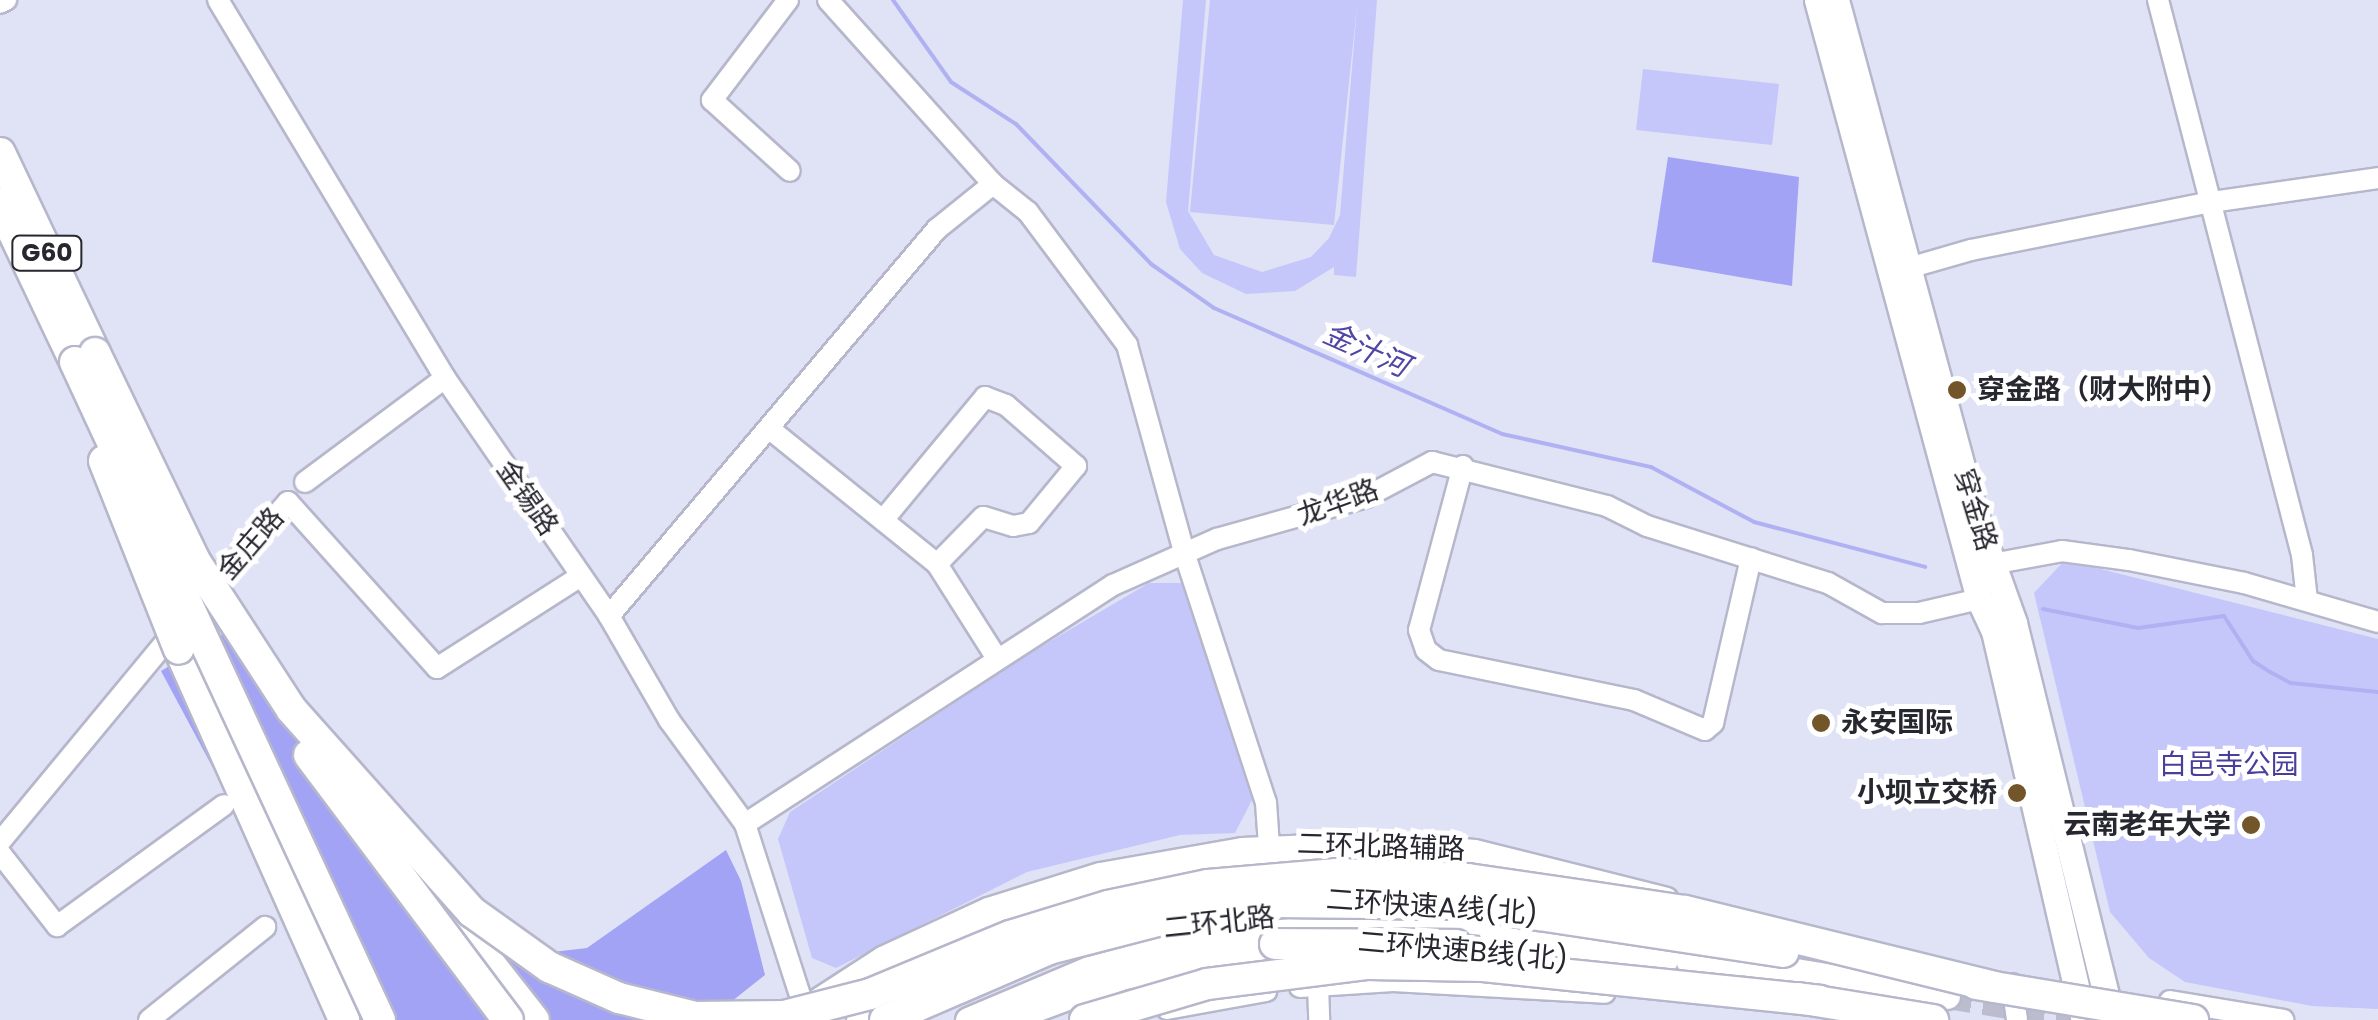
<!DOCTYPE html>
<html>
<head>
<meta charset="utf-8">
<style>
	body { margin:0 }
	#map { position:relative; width:2378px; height:1020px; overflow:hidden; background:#e0e2f6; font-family:Poppins,"Noto Sans SC",sans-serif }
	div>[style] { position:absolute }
	.green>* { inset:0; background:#c5c7fb }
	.forest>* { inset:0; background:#a3a3f5 }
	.stream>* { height:4px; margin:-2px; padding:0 2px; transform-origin:2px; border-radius:2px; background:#b0b1f3 }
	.major-tunnel>* { height:25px; margin-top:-12.5px; transform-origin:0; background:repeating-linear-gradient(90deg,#bbbdce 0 25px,transparent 0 37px) }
	.roads { filter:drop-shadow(2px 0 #b6b7cb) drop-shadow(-2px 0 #b6b7cb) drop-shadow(0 2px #b6b7cb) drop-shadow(0 -2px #b6b7cb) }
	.minor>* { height:20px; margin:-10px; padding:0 10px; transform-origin:10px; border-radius:10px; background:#fff }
	.major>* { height:25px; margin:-12.5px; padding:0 12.5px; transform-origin:12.5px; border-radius:12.5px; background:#fff }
	.highway>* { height:30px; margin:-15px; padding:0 15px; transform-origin:15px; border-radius:15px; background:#fff }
	.bridges { filter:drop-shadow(2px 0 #b6b7cb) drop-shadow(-2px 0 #b6b7cb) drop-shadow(0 2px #b6b7cb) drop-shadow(0 -2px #b6b7cb) }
	.highway-bridge>* { height:30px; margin:-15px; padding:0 15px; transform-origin:15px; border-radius:15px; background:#fff }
	.dots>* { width:28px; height:28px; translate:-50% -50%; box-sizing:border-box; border:5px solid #fff; border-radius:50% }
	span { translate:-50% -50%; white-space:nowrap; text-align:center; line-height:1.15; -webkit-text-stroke:10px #fff; paint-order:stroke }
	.shield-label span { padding:2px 8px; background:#fff; border:2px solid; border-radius:8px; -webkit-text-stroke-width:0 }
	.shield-label { font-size:25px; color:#27272f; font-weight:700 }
	.poi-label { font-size:28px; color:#27272f; font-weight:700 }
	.left { translate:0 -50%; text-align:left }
	.right { translate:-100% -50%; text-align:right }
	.street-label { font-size:28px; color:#27272f }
	.park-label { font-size:28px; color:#493e9c }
	.water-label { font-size:30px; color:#4f46a5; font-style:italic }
</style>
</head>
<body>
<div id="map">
	<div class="green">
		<div style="clip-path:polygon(1183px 0,1206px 0,1188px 211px,1214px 255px,1262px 272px,1311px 257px,1329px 238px,1340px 215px,1357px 6px,1334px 225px,1190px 212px,1210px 0,1377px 0,1356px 277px,1334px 275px,1334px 267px,1295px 291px,1246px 294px,1202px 273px,1180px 249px,1166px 202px)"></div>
		<div style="clip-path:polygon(1643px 69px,1779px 84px,1772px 145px,1636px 130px)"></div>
		<div style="clip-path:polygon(2065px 560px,2378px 639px,2378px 1009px,2312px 1006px,2185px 982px,2149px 958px,2110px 912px,2034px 593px)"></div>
		<div style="clip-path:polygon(1149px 583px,1184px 583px,1252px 800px,1235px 833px,1180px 835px,1027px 872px,836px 968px,812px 958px,778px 839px,790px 812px,1025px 656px)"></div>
	</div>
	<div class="forest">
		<div style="clip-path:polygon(1668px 157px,1799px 177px,1792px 286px,1652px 262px)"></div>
		<div style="clip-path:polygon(238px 625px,479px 905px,544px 953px,587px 948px,726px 850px,741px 881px,765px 975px,722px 1009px,728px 1020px,348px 1020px,161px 671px)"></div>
	</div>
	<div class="stream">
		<div style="left:893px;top:0;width:100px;rotate:54.7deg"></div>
		<div style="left:951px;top:82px;width:77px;rotate:32.9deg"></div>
		<div style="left:1016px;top:124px;width:194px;rotate:46deg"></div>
		<div style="left:1151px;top:264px;width:77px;rotate:34.9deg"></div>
		<div style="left:1214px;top:308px;width:314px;rotate:23.6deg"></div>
		<div style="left:1502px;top:434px;width:153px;rotate:12.5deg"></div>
		<div style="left:1651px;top:467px;width:117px;rotate:28.1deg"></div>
		<div style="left:1754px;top:522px;width:177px;rotate:14.7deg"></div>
		<div style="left:2043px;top:609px;width:97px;rotate:11.3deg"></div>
		<div style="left:2138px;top:628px;width:87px;rotate:-7.9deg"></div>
		<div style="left:2224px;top:616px;width:54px;rotate:57.2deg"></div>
		<div style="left:2253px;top:661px;width:20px;rotate:33deg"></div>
		<div style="left:2270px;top:672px;width:24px;rotate:28deg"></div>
		<div style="left:2291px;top:683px;width:87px;rotate:5.9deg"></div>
	</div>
	<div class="major-tunnel">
		<div style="left:1947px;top:996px;width:151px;rotate:9.2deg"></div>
	</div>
	<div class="roads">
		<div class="minor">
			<div style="left:218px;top:0;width:441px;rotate:59deg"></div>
			<div style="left:445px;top:378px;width:289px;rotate:55.4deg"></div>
			<div style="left:609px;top:616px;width:120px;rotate:60deg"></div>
			<div style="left:669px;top:720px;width:129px;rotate:53.8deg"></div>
			<div style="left:745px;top:824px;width:193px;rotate:72.2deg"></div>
			<div style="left:788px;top:0;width:126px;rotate:127.2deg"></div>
			<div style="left:712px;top:100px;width:105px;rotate:42.3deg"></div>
			<div style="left:828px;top:0;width:247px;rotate:48.1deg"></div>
			<div style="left:993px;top:184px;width:45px;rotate:38.7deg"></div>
			<div style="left:1028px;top:212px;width:166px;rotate:53.3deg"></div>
			<div style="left:1127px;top:345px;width:215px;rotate:74.6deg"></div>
			<div style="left:1184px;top:552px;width:264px;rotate:71.9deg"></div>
			<div style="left:1266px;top:803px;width:43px;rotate:86deg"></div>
			<div style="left:2158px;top:0;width:573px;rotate:75.45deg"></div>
			<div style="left:2302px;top:555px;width:45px;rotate:83.7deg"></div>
			<div style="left:0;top:3px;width:7px;rotate:-27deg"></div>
			<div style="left:1905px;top:269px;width:69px;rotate:-16.1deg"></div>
			<div style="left:1971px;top:250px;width:246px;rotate:-11.3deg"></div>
			<div style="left:2212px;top:202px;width:168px;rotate:-8.2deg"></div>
			<div style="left:771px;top:430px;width:213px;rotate:38.9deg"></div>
			<div style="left:937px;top:564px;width:110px;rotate:57.6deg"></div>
			<div style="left:1463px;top:466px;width:170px;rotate:105deg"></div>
			<div style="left:1419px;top:630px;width:21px;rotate:71deg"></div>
			<div style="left:1426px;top:650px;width:16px;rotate:38deg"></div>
			<div style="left:1439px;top:660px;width:199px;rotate:11.6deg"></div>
			<div style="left:1634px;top:700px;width:77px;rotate:22.9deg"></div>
			<div style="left:1705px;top:730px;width:11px;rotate:-41deg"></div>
			<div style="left:1713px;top:723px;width:169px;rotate:-77deg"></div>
			<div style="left:305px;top:482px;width:174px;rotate:-36.6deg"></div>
			<div style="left:883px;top:520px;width:160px;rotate:-50.3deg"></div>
			<div style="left:985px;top:397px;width:22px;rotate:21deg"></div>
			<div style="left:1006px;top:405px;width:93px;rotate:41.1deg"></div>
			<div style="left:1076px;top:466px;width:74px;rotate:129.5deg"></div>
			<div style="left:1029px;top:523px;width:16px;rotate:169deg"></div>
			<div style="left:1013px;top:526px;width:31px;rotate:-163deg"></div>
			<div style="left:983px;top:517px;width:66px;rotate:134.4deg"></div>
			<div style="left:1992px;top:564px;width:71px;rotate:-10.5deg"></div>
			<div style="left:2062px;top:551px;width:68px;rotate:7.7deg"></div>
			<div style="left:2129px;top:560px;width:117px;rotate:11.3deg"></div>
			<div style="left:2244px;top:583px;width:140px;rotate:16.2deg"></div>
			<div style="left:206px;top:595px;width:124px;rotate:-48.6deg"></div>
			<div style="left:288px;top:502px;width:223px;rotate:48.1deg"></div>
			<div style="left:437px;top:668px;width:171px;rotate:-32.6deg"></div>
			<div style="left:609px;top:616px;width:507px;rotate:-49.72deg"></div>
			<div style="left:937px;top:229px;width:72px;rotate:-38.8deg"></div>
			<div style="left:745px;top:824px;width:439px;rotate:-33deg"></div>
			<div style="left:1113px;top:585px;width:114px;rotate:-23.9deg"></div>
			<div style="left:1217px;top:539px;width:155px;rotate:-15.7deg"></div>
			<div style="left:1366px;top:497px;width:75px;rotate:-27.9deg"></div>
			<div style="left:1432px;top:462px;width:180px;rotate:14.1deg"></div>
			<div style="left:1607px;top:506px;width:45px;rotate:26.6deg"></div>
			<div style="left:1647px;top:526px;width:190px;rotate:17.5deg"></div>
			<div style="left:1828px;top:583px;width:62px;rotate:29.1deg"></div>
			<div style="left:1882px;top:613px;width:37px"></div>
			<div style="left:1919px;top:613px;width:62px;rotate:-13.1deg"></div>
			<div style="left:0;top:842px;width:278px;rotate:-50.4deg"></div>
			<div style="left:0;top:853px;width:93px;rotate:52deg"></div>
			<div style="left:57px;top:926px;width:206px;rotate:-35.9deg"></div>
			<div style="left:1687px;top:963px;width:63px;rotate:22.5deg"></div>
			<div style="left:2012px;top:984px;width:36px;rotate:82deg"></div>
			<div style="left:1318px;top:985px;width:35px;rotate:88deg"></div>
			<div style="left:1300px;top:987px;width:93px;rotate:-3.7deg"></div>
			<div style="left:1393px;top:981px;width:212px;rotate:3.2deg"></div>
			<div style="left:2170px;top:1001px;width:115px;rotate:9.5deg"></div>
			<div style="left:810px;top:1004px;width:86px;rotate:-33.1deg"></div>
			<div style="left:882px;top:957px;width:117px;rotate:-24.8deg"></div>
			<div style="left:988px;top:908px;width:117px;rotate:-17.4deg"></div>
			<div style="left:1100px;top:873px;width:144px;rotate:-10deg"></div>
			<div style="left:1242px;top:848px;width:143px;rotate:-2.4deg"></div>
			<div style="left:1385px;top:842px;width:90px;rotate:5.1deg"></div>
			<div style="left:1475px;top:850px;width:198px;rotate:14deg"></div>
			<div style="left:1167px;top:1009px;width:101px;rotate:-10.3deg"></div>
			<div style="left:149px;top:1020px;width:149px;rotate:-38.7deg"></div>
		</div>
		<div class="major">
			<div style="left:1817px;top:0;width:621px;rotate:74.87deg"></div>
			<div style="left:1979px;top:599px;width:35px;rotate:65deg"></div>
			<div style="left:1994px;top:631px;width:399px;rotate:77deg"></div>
			<div style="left:1836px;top:0;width:529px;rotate:74.89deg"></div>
			<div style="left:1974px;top:511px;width:119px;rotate:70.3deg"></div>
			<div style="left:2014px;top:623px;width:409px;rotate:76.1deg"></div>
			<div style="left:1423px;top:916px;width:90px;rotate:5.7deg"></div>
			<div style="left:1492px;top:933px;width:175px;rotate:8.9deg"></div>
			<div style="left:1651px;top:947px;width:300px;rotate:9.4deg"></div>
			<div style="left:859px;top:1020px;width:45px;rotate:-26.6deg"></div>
			<div style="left:968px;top:1020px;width:131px;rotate:-22.9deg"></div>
			<div style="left:1089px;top:969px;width:96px;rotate:-15deg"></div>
			<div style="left:1182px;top:944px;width:157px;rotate:-6.9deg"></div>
			<div style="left:1338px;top:925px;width:105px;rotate:1.6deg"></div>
		</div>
		<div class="highway">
			<div style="left:0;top:153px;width:221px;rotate:64.6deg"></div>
			<div style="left:0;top:204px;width:175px;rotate:64.6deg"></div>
			<div style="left:179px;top:649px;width:406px;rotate:66deg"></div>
			<div style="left:403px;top:853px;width:212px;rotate:51.9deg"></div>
			<div style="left:863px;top:985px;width:155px;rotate:-24.7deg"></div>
			<div style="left:1004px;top:920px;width:208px;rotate:-14.2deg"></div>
			<div style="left:1206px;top:869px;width:201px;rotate:-3.7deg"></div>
			<div style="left:1407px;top:856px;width:168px;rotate:9.2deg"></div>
			<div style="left:1000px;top:1020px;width:132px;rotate:-20.4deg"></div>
			<div style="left:1124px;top:974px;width:154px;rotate:-11.2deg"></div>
		</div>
	</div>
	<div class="bridges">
		<div class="highway-bridge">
			<div style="left:95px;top:353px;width:231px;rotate:64.3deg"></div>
			<div style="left:195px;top:561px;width:176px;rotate:57deg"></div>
			<div style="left:291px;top:709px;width:272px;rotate:48.3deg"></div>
			<div style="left:472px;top:912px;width:95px;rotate:35.5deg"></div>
			<div style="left:549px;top:967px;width:77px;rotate:23.9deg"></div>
			<div style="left:619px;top:998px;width:78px;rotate:14deg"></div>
			<div style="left:695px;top:1017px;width:89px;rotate:-0.6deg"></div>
			<div style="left:784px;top:1016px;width:89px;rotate:-14.3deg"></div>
			<div style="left:870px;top:994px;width:152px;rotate:-22.5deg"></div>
			<div style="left:1010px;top:936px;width:102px;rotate:-17deg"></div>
			<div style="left:1108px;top:906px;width:102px;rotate:-11.9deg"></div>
			<div style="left:1208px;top:885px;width:129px;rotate:-4.9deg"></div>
			<div style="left:1337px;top:874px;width:131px;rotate:2.2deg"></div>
			<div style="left:1468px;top:879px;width:219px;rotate:8.4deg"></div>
			<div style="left:1685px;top:911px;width:318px;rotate:13.8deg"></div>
			<div style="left:75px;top:362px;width:725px;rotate:65.13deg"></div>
			<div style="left:104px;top:461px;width:202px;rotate:68.3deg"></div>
			<div style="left:309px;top:755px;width:331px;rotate:53.1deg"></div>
			<div style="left:1275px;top:944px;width:181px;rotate:0.3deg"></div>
			<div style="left:1976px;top:984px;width:220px;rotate:9.4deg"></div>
			<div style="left:1798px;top:998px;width:137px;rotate:9.3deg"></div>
			<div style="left:885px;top:1020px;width:179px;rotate:-23.4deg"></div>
			<div style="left:1049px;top:949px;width:135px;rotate:-14.5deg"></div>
			<div style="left:1180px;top:915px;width:96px;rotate:-7.8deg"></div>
			<div style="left:1275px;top:902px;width:191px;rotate:0.6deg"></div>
			<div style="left:1466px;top:904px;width:321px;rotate:8.6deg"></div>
			<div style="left:1085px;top:1020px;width:127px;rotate:-16.4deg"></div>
			<div style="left:1207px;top:984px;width:162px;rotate:-7.1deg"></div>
			<div style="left:1368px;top:964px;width:115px;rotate:1deg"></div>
			<div style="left:1483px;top:966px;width:338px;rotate:5.9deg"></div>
		</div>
	</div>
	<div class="dots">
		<div style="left:1957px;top:390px;background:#73552a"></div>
		<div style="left:1821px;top:723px;background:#73552a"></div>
		<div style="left:2017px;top:793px;background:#73552a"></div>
		<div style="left:2251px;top:825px;background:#73552a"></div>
	</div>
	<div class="shield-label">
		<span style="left:47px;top:253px">G60</span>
	</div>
	<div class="poi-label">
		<span class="left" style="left:1977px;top:390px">穿金路（财大附中）</span>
		<span class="left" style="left:1841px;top:723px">永安国际</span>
		<span class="right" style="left:1997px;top:793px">小坝立交桥</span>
		<span class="right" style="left:2231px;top:825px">云南老年大学</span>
	</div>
	<div class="street-label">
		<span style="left:527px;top:498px;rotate:55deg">金锡路</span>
		<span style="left:1338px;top:503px;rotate:-20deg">龙华路</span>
		<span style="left:1975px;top:510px;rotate:73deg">穿金路</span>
		<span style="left:251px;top:544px;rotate:-49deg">金庄路</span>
		<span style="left:1381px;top:847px;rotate:2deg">二环北路辅路</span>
		<span style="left:1432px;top:907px;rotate:4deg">二环快速A线(北)</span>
		<span style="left:1219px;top:923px;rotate:-6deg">二环北路</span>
		<span style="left:1463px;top:951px;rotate:5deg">二环快速B线(北)</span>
	</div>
	<div class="park-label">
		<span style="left:2229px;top:765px">白邑寺公园</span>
	</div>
	<div class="water-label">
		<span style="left:1366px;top:350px;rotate:24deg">金汁河</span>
	</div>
</div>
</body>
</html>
